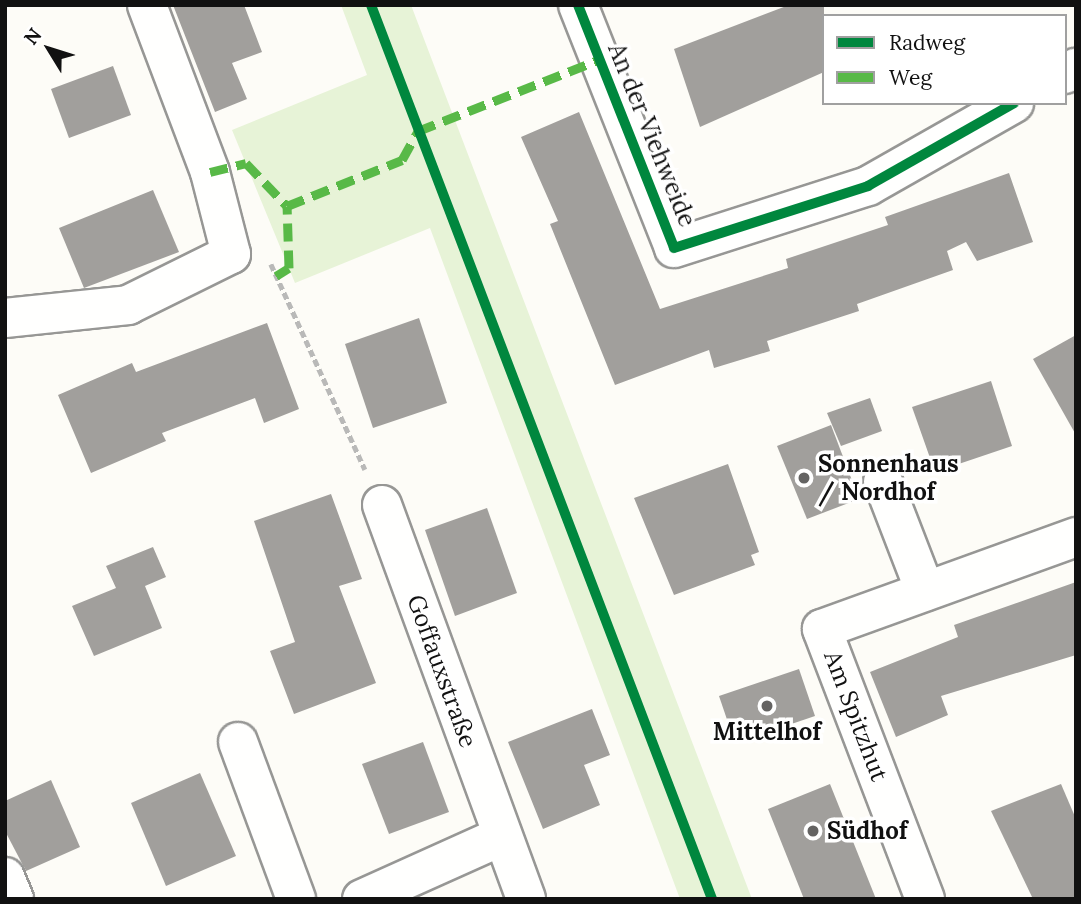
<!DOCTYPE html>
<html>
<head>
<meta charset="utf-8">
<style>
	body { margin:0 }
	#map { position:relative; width:1081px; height:904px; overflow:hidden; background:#fdfcf7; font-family:Lora,serif }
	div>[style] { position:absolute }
	.green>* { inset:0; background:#e7f3d7 }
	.building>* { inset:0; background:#a19f9c }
	.path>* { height:4.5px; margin-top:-2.25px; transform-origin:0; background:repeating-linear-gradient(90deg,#b9b9b8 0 7px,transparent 0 10.5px) }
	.roads { filter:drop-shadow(2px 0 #979795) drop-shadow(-2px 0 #979795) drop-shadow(0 2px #979795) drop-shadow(0 -2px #979795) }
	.minor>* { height:38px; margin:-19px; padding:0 19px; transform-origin:19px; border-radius:19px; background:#fffffe }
	.quiet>* { height:9px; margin-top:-4.5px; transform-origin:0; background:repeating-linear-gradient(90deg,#58b947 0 18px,transparent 0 27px) }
	.cycleway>* { height:10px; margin:-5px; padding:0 5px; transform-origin:5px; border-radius:5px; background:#00873e }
	.dots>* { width:19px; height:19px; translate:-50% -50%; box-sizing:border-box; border:4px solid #fff; border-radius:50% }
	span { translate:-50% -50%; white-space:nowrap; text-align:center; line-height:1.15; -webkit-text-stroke:7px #fff; paint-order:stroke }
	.street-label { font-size:24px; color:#111 }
	.poi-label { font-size:24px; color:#111; font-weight:700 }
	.left { translate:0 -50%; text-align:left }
	.frame { position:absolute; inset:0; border:7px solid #111; pointer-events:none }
	.legend { position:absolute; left:822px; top:14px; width:245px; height:91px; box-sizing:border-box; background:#fff; border:2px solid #a0a0a0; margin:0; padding:9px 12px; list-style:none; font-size:21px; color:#111 }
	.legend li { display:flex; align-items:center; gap:14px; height:35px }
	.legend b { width:35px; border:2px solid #a0a0a0 }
	.north { position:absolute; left:14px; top:14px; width:70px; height:70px; -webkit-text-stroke:5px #fff; paint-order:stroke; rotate:308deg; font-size:19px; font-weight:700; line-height:28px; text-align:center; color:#111 }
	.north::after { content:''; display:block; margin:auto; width:24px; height:32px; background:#111; clip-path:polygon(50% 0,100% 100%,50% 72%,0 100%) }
</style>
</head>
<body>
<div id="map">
	<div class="green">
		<div style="clip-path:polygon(341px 5px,411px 5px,752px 899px,680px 899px,430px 228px,295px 283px,232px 130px,367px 75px)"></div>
	</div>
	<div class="building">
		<div style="clip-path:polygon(173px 5px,244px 5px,262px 52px,232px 63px,247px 99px,215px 112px)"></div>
		<div style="clip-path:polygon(789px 5px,824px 5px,824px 72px,700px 127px,674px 49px)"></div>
		<div style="clip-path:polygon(113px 66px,131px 115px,69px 138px,51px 89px)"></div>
		<div style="clip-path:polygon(579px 112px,660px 309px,788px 268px,786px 259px,888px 225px,885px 217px,1009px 173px,1033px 242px,977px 261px,966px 242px,947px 251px,953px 270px,857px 304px,859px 311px,767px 341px,770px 351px,714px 368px,709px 350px,615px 385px,550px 224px,558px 221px,521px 137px)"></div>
		<div style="clip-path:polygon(153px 190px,179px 252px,84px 288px,59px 228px)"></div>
		<div style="clip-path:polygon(419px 318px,447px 403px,373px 428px,345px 344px)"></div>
		<div style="clip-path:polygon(267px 323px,299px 409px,264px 423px,255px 398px,162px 433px,166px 441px,91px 473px,58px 395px,132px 363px,136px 372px)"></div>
		<div style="clip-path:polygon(1076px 335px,1076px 435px,1033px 359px)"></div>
		<div style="clip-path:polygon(991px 381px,1012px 446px,935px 472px,912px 407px)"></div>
		<div style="clip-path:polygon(870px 398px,882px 431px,841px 446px,827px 413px)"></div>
		<div style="clip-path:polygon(831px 425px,859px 499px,807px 519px,777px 446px)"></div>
		<div style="clip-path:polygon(728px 464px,759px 552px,751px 555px,755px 565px,674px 595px,634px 498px)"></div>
		<div style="clip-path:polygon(331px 494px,362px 579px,339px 586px,376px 683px,294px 714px,270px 651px,295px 642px,254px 521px)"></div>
		<div style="clip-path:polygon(487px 508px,517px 593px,455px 616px,425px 530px)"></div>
		<div style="clip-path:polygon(153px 547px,166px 577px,145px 586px,162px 628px,94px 656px,72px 606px,116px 588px,106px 566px)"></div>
		<div style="clip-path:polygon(1076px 582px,1076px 655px,941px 696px,948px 715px,896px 737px,870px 672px,958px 637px,954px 625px)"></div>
		<div style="clip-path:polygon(799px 669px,815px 716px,735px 743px,719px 696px)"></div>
		<div style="clip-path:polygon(592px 709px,610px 755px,584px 765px,600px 805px,543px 829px,508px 742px)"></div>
		<div style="clip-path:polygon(423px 742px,449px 812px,389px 834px,362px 764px)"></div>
		<div style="clip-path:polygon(200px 773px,236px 856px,166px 886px,131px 803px)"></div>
		<div style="clip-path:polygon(51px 780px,80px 847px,26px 871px,5px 831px,5px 801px)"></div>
		<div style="clip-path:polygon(830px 784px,876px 899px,804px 899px,768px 809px)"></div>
		<div style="clip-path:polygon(1061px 784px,1076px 819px,1076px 899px,1033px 899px,991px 811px)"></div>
	</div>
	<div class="path">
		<div style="left:271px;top:264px;width:226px;rotate:65.4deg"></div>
	</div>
	<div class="roads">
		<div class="minor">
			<div style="left:578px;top:5px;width:261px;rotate:68.4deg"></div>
			<div style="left:674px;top:248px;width:204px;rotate:-17.7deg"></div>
			<div style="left:868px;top:186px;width:168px;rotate:-29.6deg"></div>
			<div style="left:1065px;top:74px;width:13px;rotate:-29deg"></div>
			<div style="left:5px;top:318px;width:124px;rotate:-6deg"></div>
			<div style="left:128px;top:305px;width:115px;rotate:-26.3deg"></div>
			<div style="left:231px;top:254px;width:85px;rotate:-104.4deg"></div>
			<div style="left:210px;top:172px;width:178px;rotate:-110.7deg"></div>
			<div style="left:883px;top:482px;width:117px;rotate:68.9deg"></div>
			<div style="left:382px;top:505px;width:419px;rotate:69.9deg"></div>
			<div style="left:238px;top:742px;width:167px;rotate:69.7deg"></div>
			<div style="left:5px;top:877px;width:24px;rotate:68deg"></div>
			<div style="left:362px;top:899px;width:154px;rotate:-24.2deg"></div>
			<div style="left:925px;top:899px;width:289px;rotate:-110.9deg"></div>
			<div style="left:822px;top:629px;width:270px;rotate:-19.9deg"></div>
		</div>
	</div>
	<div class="quiet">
		<div style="left:210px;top:172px;width:37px;rotate:-14deg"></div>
		<div style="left:246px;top:163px;width:59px;rotate:46.4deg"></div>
		<div style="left:287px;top:206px;width:124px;rotate:-21.8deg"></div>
		<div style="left:402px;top:160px;width:33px;rotate:-61deg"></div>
		<div style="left:418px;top:131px;width:193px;rotate:-21.5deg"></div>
		<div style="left:276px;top:276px;width:15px;rotate:-32deg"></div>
		<div style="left:289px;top:268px;width:62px;rotate:-91.8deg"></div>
	</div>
	<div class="cycleway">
		<div style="left:371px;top:5px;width:957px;rotate:69.12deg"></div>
		<div style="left:578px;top:5px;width:261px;rotate:68.4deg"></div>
		<div style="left:674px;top:248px;width:204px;rotate:-17.7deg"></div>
		<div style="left:868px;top:186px;width:168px;rotate:-29.6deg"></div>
	</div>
	<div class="dots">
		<div style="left:804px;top:478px;background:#646362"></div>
		<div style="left:767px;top:706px;background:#646362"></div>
		<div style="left:813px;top:831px;background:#646362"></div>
	</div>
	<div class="street-label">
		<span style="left:652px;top:135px;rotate:68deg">An der Viehweide</span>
		<span style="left:442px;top:671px;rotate:70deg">Goffauxstraße</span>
		<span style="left:856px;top:716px;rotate:69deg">Am Spitzhut</span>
	</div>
	<div class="poi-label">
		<span class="left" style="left:818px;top:478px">Sonnenhaus<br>/ Nordhof</span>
		<span style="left:767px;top:732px">Mittelhof</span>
		<span class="left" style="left:827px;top:831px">Südhof</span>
	</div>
	<div class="frame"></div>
	<ul class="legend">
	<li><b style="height:9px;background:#00873e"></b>Radweg</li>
	<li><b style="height:9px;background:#58b947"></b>Weg</li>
	</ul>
	<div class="north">N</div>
</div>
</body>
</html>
